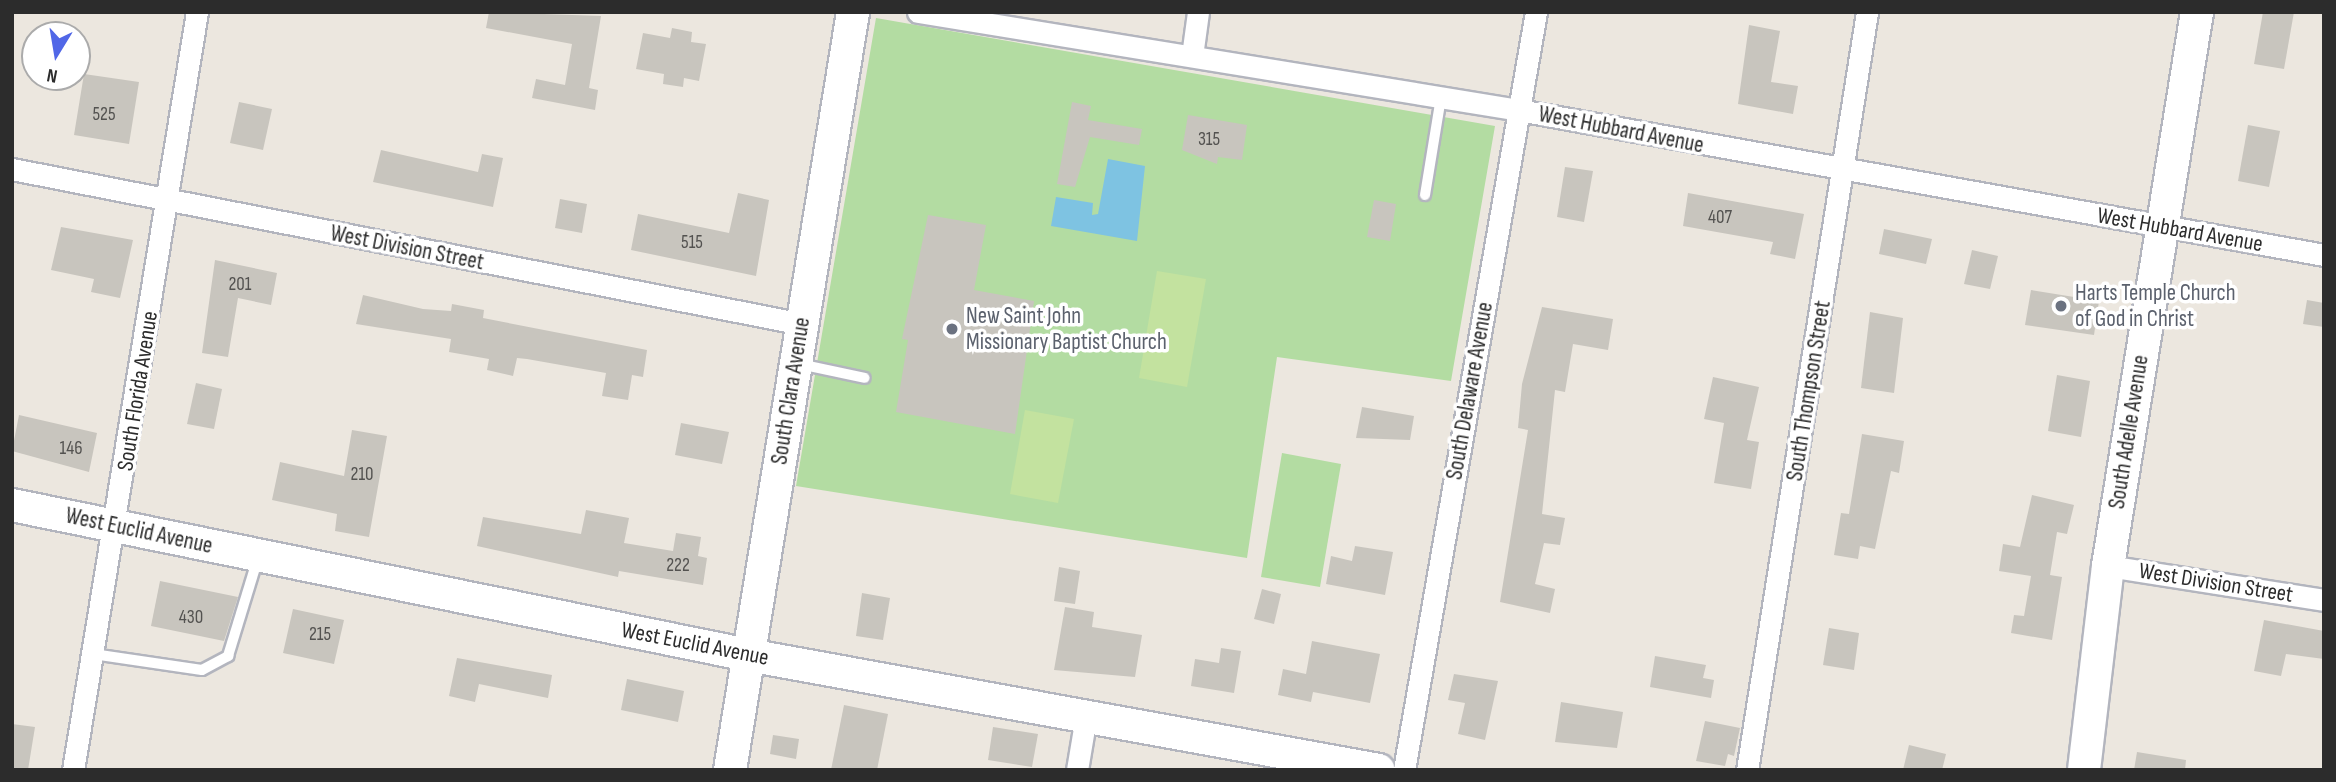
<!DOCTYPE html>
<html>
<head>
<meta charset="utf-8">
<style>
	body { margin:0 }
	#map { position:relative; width:2336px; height:782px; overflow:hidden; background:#ece7df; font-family:"Sofia Sans Condensed",sans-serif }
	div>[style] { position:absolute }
	.green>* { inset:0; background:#b3dca2 }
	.pitch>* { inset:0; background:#c3e29f }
	.water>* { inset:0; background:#7ec3e2 }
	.building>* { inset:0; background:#c8c5be }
	.roads { filter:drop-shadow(2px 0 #b3b5be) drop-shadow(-2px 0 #b3b5be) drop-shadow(0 2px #b3b5be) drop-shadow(0 -2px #b3b5be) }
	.lane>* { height:10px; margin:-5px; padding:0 5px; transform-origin:5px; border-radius:5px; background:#fff }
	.street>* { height:21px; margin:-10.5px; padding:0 10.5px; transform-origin:10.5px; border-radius:10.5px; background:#fff }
	.secondary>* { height:32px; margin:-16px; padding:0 16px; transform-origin:16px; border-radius:16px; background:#fff }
	.dots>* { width:19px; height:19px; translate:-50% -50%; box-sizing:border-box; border:4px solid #fff; border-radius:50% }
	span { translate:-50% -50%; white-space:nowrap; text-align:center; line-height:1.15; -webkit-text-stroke:7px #fff; paint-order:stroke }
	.number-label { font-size:19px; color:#535250 }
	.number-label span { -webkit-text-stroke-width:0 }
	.street-label { font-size:23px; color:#2c2c2c }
	.worship-label { font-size:23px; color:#5b616d }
	.left { translate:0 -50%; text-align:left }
	.frame { position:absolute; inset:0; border:14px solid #2c2c2c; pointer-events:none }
	.north { position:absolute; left:21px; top:21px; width:70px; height:70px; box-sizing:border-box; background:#fff; border:2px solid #ababab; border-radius:50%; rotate:191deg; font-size:19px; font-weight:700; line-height:28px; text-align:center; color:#2c2c2c }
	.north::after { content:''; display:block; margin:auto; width:24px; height:32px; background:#5167e7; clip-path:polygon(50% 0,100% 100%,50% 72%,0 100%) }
</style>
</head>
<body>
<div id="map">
	<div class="green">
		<div style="clip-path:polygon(876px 18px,1495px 126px,1451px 381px,1277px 357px,1247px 558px,796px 486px)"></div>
		<div style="clip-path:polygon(1282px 453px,1341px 464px,1320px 587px,1261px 577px)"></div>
	</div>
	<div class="pitch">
		<div style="clip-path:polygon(1157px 271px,1206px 279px,1187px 387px,1139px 378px)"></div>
		<div style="clip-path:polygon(1025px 410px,1074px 419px,1058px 503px,1010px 494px)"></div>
	</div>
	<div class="water">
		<div style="clip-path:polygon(1108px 159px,1145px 166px,1137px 241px,1051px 226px,1056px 197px,1093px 203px,1092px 215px,1098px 214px)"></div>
	</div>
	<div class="building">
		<div style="clip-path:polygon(489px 12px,601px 16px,589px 88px,598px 90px,595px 110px,532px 98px,536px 79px,565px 85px,572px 44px,486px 28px)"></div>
		<div style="clip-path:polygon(2263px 12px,2294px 12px,2284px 69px,2254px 64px)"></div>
		<div style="clip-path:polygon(1749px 25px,1780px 31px,1771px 82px,1798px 86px,1793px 114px,1738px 104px)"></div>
		<div style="clip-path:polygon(672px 28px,692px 32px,691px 42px,706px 44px,699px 81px,684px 78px,683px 87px,663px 84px,664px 74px,636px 69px,643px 33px,670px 38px)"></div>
		<div style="clip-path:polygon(84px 74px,139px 82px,129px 144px,74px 135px)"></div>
		<div style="clip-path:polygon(239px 102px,272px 109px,263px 150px,230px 143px)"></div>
		<div style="clip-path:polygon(1072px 102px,1091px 106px,1088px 120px,1142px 129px,1139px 145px,1090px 137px,1075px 187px,1057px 184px)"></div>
		<div style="clip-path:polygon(1188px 115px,1247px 125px,1242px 160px,1218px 157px,1217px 164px,1182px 150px)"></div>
		<div style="clip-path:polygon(2248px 125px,2280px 131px,2269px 187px,2238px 181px)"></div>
		<div style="clip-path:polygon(381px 150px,478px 172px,482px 154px,503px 158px,493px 207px,373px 182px)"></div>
		<div style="clip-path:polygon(1565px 167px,1593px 171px,1584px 222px,1557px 217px)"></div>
		<div style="clip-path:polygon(738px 193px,769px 200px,756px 276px,631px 250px,638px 214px,729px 233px)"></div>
		<div style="clip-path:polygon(1688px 193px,1804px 214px,1795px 259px,1770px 254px,1773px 242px,1683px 226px)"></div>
		<div style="clip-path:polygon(560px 199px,587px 204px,582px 233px,555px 228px)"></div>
		<div style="clip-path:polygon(1374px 200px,1396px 204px,1390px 241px,1367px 237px)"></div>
		<div style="clip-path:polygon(928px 215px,986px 225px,974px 290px,1034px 301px,1015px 434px,896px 412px,908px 340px,902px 339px)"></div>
		<div style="clip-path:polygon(61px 227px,133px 240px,120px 298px,91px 292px,94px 279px,51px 270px)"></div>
		<div style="clip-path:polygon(1884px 229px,1932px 239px,1926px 264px,1879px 254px)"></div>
		<div style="clip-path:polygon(1972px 250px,1998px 256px,1990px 289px,1964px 284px)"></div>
		<div style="clip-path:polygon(215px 260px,277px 273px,271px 305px,238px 298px,228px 357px,202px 353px)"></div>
		<div style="clip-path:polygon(2031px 290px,2099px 301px,2094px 335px,2025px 325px)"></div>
		<div style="clip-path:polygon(363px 295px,423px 309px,451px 311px,452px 304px,484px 310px,483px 318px,647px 350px,643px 377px,632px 375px,628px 400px,602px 396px,606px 373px,527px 359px,517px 358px,513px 376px,487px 370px,489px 359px,449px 352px,451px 339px,356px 324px)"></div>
		<div style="clip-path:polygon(2307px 300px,2324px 303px,2324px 327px,2303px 324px)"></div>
		<div style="clip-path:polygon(1542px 307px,1613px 319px,1608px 350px,1573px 344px,1565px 392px,1555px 390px,1542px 514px,1565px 518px,1560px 545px,1544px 543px,1535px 584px,1555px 589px,1550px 613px,1500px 602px,1528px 430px,1518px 428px,1522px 384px)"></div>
		<div style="clip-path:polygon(1870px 312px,1903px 318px,1894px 393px,1861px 388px)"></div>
		<div style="clip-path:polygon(2057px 375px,2090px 381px,2081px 437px,2048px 431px)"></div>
		<div style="clip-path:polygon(1713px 377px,1759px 387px,1747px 440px,1759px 442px,1751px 489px,1714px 483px,1724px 423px,1704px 419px)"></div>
		<div style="clip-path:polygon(196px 383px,222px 389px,214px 429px,187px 424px)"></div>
		<div style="clip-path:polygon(1362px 407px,1414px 416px,1410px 440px,1356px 438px)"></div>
		<div style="clip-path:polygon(19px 415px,97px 433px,89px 472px,12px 451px)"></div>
		<div style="clip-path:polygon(681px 423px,729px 432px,722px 464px,675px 455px)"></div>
		<div style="clip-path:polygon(352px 430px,387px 436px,369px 537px,335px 531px,337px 514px,272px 500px,280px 462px,344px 476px)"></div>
		<div style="clip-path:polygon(1862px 434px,1904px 441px,1899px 473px,1891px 471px,1875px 549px,1860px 546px,1858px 559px,1834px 555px,1841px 513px,1849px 514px)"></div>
		<div style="clip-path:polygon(2032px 495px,2074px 505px,2067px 534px,2057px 532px,2050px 575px,2062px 577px,2052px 640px,2011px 633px,2014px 615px,2024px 616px,2031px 576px,1999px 571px,2003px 544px,2020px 547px)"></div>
		<div style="clip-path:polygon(586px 510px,629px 518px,624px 543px,673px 551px,676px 533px,701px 537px,698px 556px,707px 558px,703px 585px,619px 571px,618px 577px,477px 546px,483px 517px,581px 534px)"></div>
		<div style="clip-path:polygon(1355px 546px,1393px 552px,1385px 595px,1326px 584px,1331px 556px,1352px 561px)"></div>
		<div style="clip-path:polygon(1059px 567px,1080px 571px,1075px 604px,1054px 601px)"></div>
		<div style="clip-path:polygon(160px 581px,238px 597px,224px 641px,151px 626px)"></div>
		<div style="clip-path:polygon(1262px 589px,1281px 594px,1274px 624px,1254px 619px)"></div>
		<div style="clip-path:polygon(862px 593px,890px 598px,883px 640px,856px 636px)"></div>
		<div style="clip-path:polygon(1065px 607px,1094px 612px,1092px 627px,1142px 635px,1135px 677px,1054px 670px)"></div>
		<div style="clip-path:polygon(293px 609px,344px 620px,334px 664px,283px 653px)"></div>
		<div style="clip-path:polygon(2264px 620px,2324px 631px,2324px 659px,2286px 654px,2281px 676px,2254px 671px)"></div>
		<div style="clip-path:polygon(1829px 628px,1859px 633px,1854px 670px,1823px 665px)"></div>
		<div style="clip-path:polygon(1312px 641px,1380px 654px,1370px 703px,1313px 692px,1311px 702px,1278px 695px,1283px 669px,1306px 674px)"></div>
		<div style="clip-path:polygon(1221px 648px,1241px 651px,1234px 693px,1191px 686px,1195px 659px,1219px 663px)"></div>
		<div style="clip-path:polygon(1655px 656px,1706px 665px,1703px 678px,1714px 680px,1711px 698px,1650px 687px)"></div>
		<div style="clip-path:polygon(457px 658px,552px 675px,548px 698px,479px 684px,475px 702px,449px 696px)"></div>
		<div style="clip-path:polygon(1454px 674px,1498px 681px,1485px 740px,1458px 734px,1465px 703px,1448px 700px)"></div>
		<div style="clip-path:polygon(627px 679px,684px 691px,678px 722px,621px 710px)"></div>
		<div style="clip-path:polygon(1561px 702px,1623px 712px,1617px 748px,1555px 742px)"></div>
		<div style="clip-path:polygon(844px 705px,888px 714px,877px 770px,831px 770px)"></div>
		<div style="clip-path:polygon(1705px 721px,1740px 728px,1734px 756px,1728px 754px,1725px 766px,1696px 761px)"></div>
		<div style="clip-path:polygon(12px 724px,35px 727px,28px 770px,12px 770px)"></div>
		<div style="clip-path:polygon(993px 727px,1038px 734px,1032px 767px,988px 760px)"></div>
		<div style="clip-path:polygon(773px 735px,799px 739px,796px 759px,770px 754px)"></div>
		<div style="clip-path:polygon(1909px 745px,1946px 754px,1942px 770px,1903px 770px)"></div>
		<div style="clip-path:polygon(2137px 752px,2186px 760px,2185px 770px,2134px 770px)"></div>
	</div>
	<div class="roads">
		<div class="lane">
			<div style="left:1425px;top:195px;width:99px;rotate:-80.7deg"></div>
			<div style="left:799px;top:364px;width:67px;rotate:12deg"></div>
			<div style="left:93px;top:654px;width:110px;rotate:8.4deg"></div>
			<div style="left:202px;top:670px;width:30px;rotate:-28deg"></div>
			<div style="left:228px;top:656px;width:102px;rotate:-73deg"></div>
		</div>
		<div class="street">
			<div style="left:918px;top:12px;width:609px;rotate:9.26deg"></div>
			<div style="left:1519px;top:110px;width:818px;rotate:10.21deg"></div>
			<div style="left:1192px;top:56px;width:44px;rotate:-82.2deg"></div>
			<div style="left:12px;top:169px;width:806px;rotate:11.09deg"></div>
			<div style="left:2108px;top:566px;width:219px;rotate:8.9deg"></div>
			<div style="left:73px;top:770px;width:768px;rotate:-80.71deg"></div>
			<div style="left:1077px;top:770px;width:55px;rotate:-80.5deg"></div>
			<div style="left:1404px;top:770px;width:769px;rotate:-80.12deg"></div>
			<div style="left:1747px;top:770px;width:767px;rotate:-81deg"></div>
		</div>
		<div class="secondary">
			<div style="left:12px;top:505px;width:751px;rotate:11.52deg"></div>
			<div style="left:748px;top:655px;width:641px;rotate:10.33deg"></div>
			<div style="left:730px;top:770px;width:768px;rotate:-80.78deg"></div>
			<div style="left:2084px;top:770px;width:205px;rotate:-83.3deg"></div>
			<div style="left:2108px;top:566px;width:561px;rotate:-80.87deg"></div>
		</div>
	</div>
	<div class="dots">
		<div style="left:2061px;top:306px;background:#6b7280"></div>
		<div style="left:952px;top:329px;background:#6b7280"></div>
	</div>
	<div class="number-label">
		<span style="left:104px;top:115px">525</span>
		<span style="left:1209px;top:140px">315</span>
		<span style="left:1720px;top:218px">407</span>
		<span style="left:692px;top:243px">515</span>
		<span style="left:240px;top:285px">201</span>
		<span style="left:71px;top:449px">146</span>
		<span style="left:362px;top:475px">210</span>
		<span style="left:678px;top:566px">222</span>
		<span style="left:191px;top:618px">430</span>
		<span style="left:320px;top:635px">215</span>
	</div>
	<div class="street-label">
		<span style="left:1621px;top:130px;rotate:11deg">West Hubbard Avenue</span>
		<span style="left:2180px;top:230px;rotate:10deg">West Hubbard Avenue</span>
		<span style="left:407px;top:248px;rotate:11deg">West Division Street</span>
		<span style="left:138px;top:391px;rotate:-81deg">South Florida Avenue</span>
		<span style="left:791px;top:391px;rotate:-81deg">South Clara Avenue</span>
		<span style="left:1470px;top:391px;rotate:-80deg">South Delaware Avenue</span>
		<span style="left:1809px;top:391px;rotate:-81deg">South Thompson Street</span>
		<span style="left:2129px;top:432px;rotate:-81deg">South Adelle Avenue</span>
		<span style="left:139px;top:531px;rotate:12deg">West Euclid Avenue</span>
		<span style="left:2216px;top:583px;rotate:9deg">West Division Street</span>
		<span style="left:695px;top:644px;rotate:11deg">West Euclid Avenue</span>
	</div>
	<div class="worship-label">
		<span class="left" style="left:2075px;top:306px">Harts Temple Church<br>of God in Christ</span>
		<span class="left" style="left:966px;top:329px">New Saint John<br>Missionary Baptist Church</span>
	</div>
	<div class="frame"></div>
	<div class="north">N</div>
</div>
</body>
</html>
